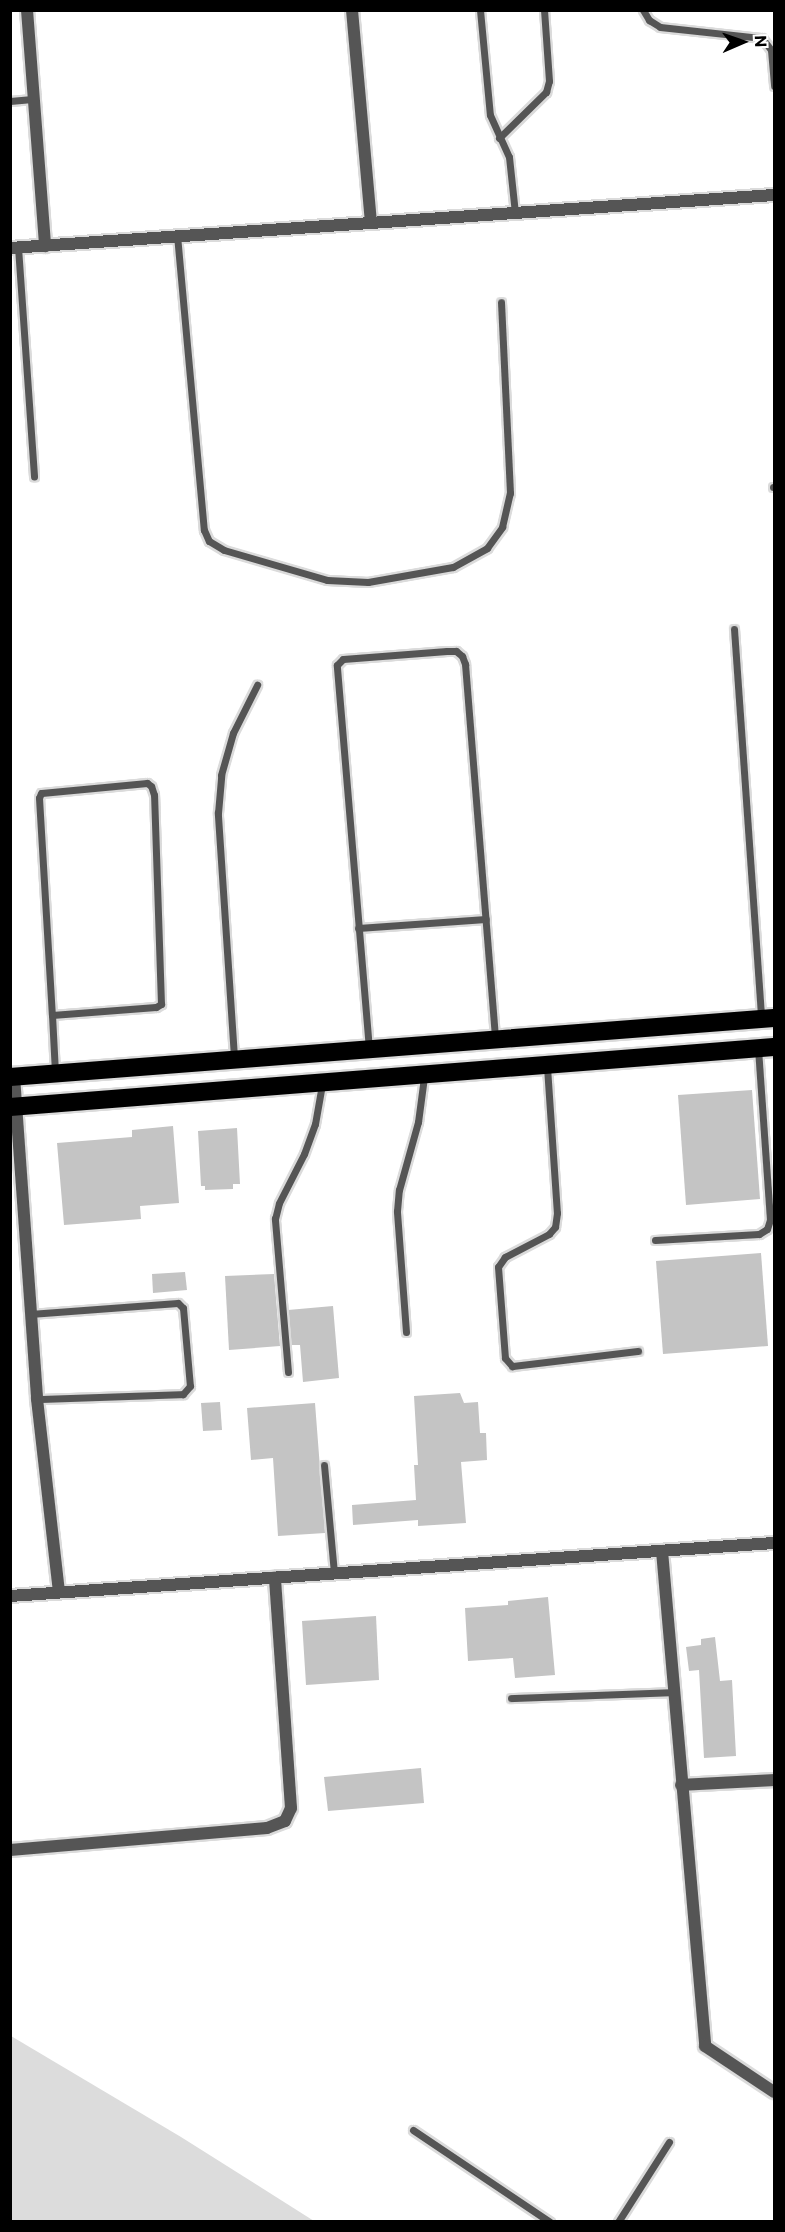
<!DOCTYPE html>
<html>
<head>
<meta charset="utf-8">
<style>
	body { margin:0 }
	#map { position:relative; width:785px; height:2232px; overflow:hidden; background:#fff; font-family:Commissioner,sans-serif }
	div>[style] { position:absolute }
	.green>* { inset:0; background:#dcdcdc }
	.building>* { inset:0; background:#c4c4c4 }
	.roads { filter:drop-shadow(2px 0 #dbdbdb) drop-shadow(-2px 0 #dbdbdb) drop-shadow(0 2px #dbdbdb) drop-shadow(0 -2px #dbdbdb) }
	.lane>* { height:7px; margin:-3.5px; padding:0 3.5px; transform-origin:3.5px; border-radius:3.5px; background:#555 }
	.street>* { height:12px; margin:-6px; padding:0 6px; transform-origin:6px; border-radius:6px; background:#555 }
	.highway>* { height:18px; margin:-9px; padding:0 9px; transform-origin:9px; border-radius:9px; background:#000 }
	span { translate:-50% -50%; white-space:nowrap; text-align:center; line-height:1.15; -webkit-text-stroke:4.5px #fff; paint-order:stroke }
	.frame { position:absolute; inset:0; border:12px solid #000; pointer-events:none }
	.north { position:absolute; left:713px; top:12px; width:60px; height:60px; -webkit-text-stroke:4px #fff; paint-order:stroke; rotate:88deg; font-size:16px; font-weight:700; line-height:24px; text-align:center; color:#000 }
	.north::after { content:''; display:block; margin:auto; width:21px; height:27px; background:#000; clip-path:polygon(50% 0,100% 100%,50% 72%,0 100%) }
</style>
</head>
<body>
<div id="map">
	<div class="green">
		<div style="clip-path:polygon(11px 2036px,181px 2137px,314px 2221px,11px 2221px)"></div>
	</div>
	<div class="building">
		<div style="clip-path:polygon(752px 1090px,760px 1199px,686px 1205px,678px 1095px)"></div>
		<div style="clip-path:polygon(173px 1126px,179px 1203px,140px 1206px,141px 1219px,64px 1225px,57px 1143px,132px 1137px,132px 1130px)"></div>
		<div style="clip-path:polygon(237px 1128px,240px 1184px,233px 1184px,233px 1189px,205px 1190px,205px 1186px,201px 1186px,198px 1131px)"></div>
		<div style="clip-path:polygon(761px 1253px,768px 1346px,663px 1354px,656px 1261px)"></div>
		<div style="clip-path:polygon(185px 1272px,187px 1290px,153px 1293px,152px 1274px)"></div>
		<div style="clip-path:polygon(274px 1274px,280px 1346px,229px 1350px,225px 1276px)"></div>
		<div style="clip-path:polygon(333px 1306px,339px 1378px,303px 1382px,300px 1345px,291px 1345px,288px 1310px)"></div>
		<div style="clip-path:polygon(460px 1393px,464px 1403px,478px 1402px,480px 1433px,486px 1433px,487px 1460px,461px 1462px,466px 1523px,418px 1526px,418px 1520px,353px 1525px,352px 1505px,416px 1500px,414px 1465px,418px 1465px,414px 1396px)"></div>
		<div style="clip-path:polygon(220px 1402px,222px 1430px,203px 1431px,201px 1403px)"></div>
		<div style="clip-path:polygon(315px 1403px,325px 1533px,278px 1536px,273px 1458px,251px 1460px,247px 1408px)"></div>
		<div style="clip-path:polygon(548px 1597px,555px 1675px,515px 1678px,513px 1658px,468px 1661px,465px 1608px,508px 1605px,508px 1601px)"></div>
		<div style="clip-path:polygon(376px 1616px,379px 1680px,306px 1685px,302px 1621px)"></div>
		<div style="clip-path:polygon(715px 1637px,720px 1681px,732px 1680px,736px 1756px,704px 1758px,699px 1670px,689px 1671px,686px 1647px,701px 1645px,701px 1639px)"></div>
		<div style="clip-path:polygon(421px 1768px,424px 1803px,328px 1811px,324px 1777px)"></div>
	</div>
	<div class="roads">
		<div class="lane">
			<div style="left:480px;top:10px;width:105px;rotate:84.6deg"></div>
			<div style="left:490px;top:115px;width:46px;rotate:65.7deg"></div>
			<div style="left:509px;top:157px;width:56px;rotate:83.9deg"></div>
			<div style="left:643px;top:10px;width:12px;rotate:59deg"></div>
			<div style="left:649px;top:20px;width:13px;rotate:32deg"></div>
			<div style="left:660px;top:27px;width:103px;rotate:6.2deg"></div>
			<div style="left:762px;top:38px;width:15px;rotate:53deg"></div>
			<div style="left:771px;top:50px;width:36px;rotate:85deg"></div>
			<div style="left:10px;top:101px;width:25px;rotate:-5deg"></div>
			<div style="left:499px;top:138px;width:66px;rotate:-44.4deg"></div>
			<div style="left:546px;top:92px;width:11px;rotate:-75deg"></div>
			<div style="left:549px;top:81px;width:71px;rotate:-94deg"></div>
			<div style="left:177px;top:235px;width:296px;rotate:84.8deg"></div>
			<div style="left:204px;top:530px;width:12px;rotate:66deg"></div>
			<div style="left:209px;top:541px;width:17px;rotate:31deg"></div>
			<div style="left:224px;top:550px;width:107px;rotate:16.2deg"></div>
			<div style="left:327px;top:580px;width:41px;rotate:2.8deg"></div>
			<div style="left:368px;top:582px;width:86px;rotate:-10deg"></div>
			<div style="left:453px;top:567px;width:39px;rotate:-29deg"></div>
			<div style="left:487px;top:548px;width:26px;rotate:-54deg"></div>
			<div style="left:502px;top:527px;width:35px;rotate:-77deg"></div>
			<div style="left:510px;top:493px;width:191px;rotate:-92.7deg"></div>
			<div style="left:18px;top:247px;width:230px;rotate:86deg"></div>
			<div style="left:773px;top:487px;width:1px"></div>
			<div style="left:734px;top:629px;width:390px;rotate:86deg"></div>
			<div style="left:358px;top:928px;width:128px;rotate:-4deg"></div>
			<div style="left:52px;top:1015px;width:104px;rotate:-4.4deg"></div>
			<div style="left:156px;top:1007px;width:6px;rotate:-31deg"></div>
			<div style="left:161px;top:1004px;width:209px;rotate:-91.9deg"></div>
			<div style="left:154px;top:795px;width:9px;rotate:-108deg"></div>
			<div style="left:151px;top:786px;width:5px;rotate:-143deg"></div>
			<div style="left:147px;top:783px;width:106px;rotate:174.6deg"></div>
			<div style="left:41px;top:793px;width:5px;rotate:112deg"></div>
			<div style="left:39px;top:798px;width:217px;rotate:86.6deg"></div>
			<div style="left:52px;top:1015px;width:57px;rotate:87deg"></div>
			<div style="left:369px;top:1049px;width:385px;rotate:-94.8deg"></div>
			<div style="left:337px;top:665px;width:8px;rotate:-45deg"></div>
			<div style="left:343px;top:659px;width:104px;rotate:-4.4deg"></div>
			<div style="left:447px;top:651px;width:9px"></div>
			<div style="left:456px;top:651px;width:8px;rotate:40deg"></div>
			<div style="left:462px;top:656px;width:9px;rotate:69deg"></div>
			<div style="left:465px;top:664px;width:374px;rotate:85.4deg"></div>
			<div style="left:234px;top:1057px;width:245px;rotate:-93.8deg"></div>
			<div style="left:218px;top:813px;width:38px;rotate:-85deg"></div>
			<div style="left:221px;top:775px;width:44px;rotate:-74.1deg"></div>
			<div style="left:233px;top:733px;width:54px;rotate:-63.4deg"></div>
			<div style="left:547px;top:1067px;width:146px;rotate:86.1deg"></div>
			<div style="left:557px;top:1213px;width:14px;rotate:98deg"></div>
			<div style="left:555px;top:1227px;width:9px;rotate:131deg"></div>
			<div style="left:549px;top:1234px;width:50px;rotate:152.4deg"></div>
			<div style="left:505px;top:1257px;width:12px;rotate:125deg"></div>
			<div style="left:498px;top:1267px;width:91px;rotate:85.6deg"></div>
			<div style="left:505px;top:1358px;width:11px;rotate:49deg"></div>
			<div style="left:512px;top:1366px;width:127px;rotate:-6.8deg"></div>
			<div style="left:655px;top:1240px;width:104px;rotate:-3.3deg"></div>
			<div style="left:759px;top:1234px;width:9px;rotate:-32deg"></div>
			<div style="left:767px;top:1229px;width:9px;rotate:-72deg"></div>
			<div style="left:770px;top:1220px;width:170px;rotate:-94deg"></div>
			<div style="left:30px;top:1314px;width:148px;rotate:-4.3deg"></div>
			<div style="left:178px;top:1303px;width:7px;rotate:45deg"></div>
			<div style="left:183px;top:1308px;width:78px;rotate:84.9deg"></div>
			<div style="left:190px;top:1386px;width:11px;rotate:131deg"></div>
			<div style="left:183px;top:1394px;width:146px;rotate:178deg"></div>
			<div style="left:406px;top:1332px;width:121px;rotate:-94.3deg"></div>
			<div style="left:397px;top:1211px;width:21px;rotate:-85deg"></div>
			<div style="left:399px;top:1190px;width:71px;rotate:-74.4deg"></div>
			<div style="left:418px;top:1122px;width:45px;rotate:-82.4deg"></div>
			<div style="left:288px;top:1372px;width:154px;rotate:-94.9deg"></div>
			<div style="left:275px;top:1219px;width:16px;rotate:-76deg"></div>
			<div style="left:279px;top:1203px;width:55px;rotate:-63deg"></div>
			<div style="left:304px;top:1154px;width:32px;rotate:-70deg"></div>
			<div style="left:315px;top:1124px;width:40px;rotate:-80deg"></div>
			<div style="left:324px;top:1465px;width:108px;rotate:84.7deg"></div>
			<div style="left:511px;top:1698px;width:162px;rotate:-2.1deg"></div>
			<div style="left:413px;top:2130px;width:165px;rotate:33.9deg"></div>
			<div style="left:618px;top:2222px;width:95px;rotate:-57.5deg"></div>
		</div>
		<div class="street">
			<div style="left:27px;top:10px;width:237px;rotate:85.6deg"></div>
			<div style="left:352px;top:10px;width:213px;rotate:84.9deg"></div>
			<div style="left:10px;top:248px;width:766px;rotate:-3.97deg"></div>
			<div style="left:14px;top:1076px;width:324px;rotate:85.9deg"></div>
			<div style="left:37px;top:1399px;width:193px;rotate:83.5deg"></div>
			<div style="left:662px;top:1551px;width:497px;rotate:85deg"></div>
			<div style="left:705px;top:2046px;width:83px;rotate:33.7deg"></div>
			<div style="left:10px;top:1596px;width:766px;rotate:-3.97deg"></div>
			<div style="left:681px;top:1785px;width:93px;rotate:-3.1deg"></div>
			<div style="left:10px;top:1850px;width:258px;rotate:-4.9deg"></div>
			<div style="left:267px;top:1828px;width:19px;rotate:-21deg"></div>
			<div style="left:285px;top:1821px;width:14px;rotate:-65deg"></div>
			<div style="left:291px;top:1808px;width:231px;rotate:-94deg"></div>
		</div>
		<div class="highway">
			<div style="left:10px;top:1077px;width:766px;rotate:-4.42deg"></div>
			<div style="left:10px;top:1107px;width:766px;rotate:-4.49deg"></div>
		</div>
	</div>
	<div class="frame"></div>
	<div class="north">N</div>
</div>
</body>
</html>
